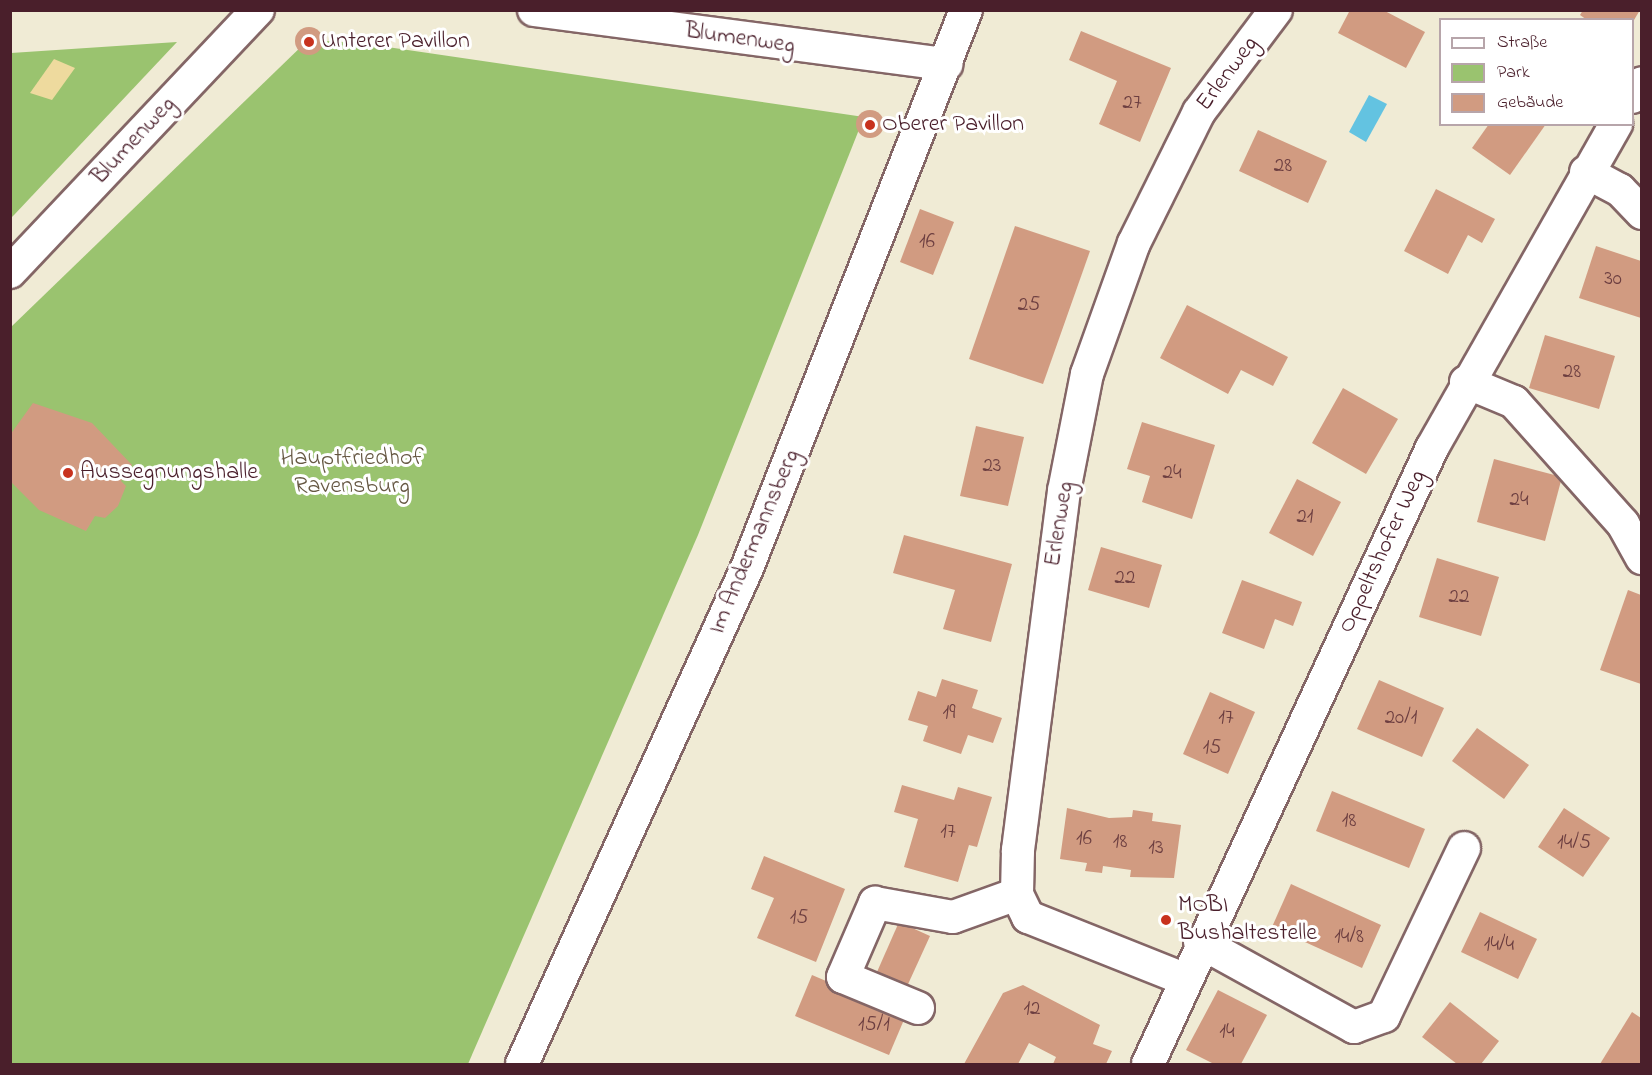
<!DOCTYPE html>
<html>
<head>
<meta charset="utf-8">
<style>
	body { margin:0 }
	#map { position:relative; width:1652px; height:1075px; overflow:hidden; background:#f0ebd5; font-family:"Indie Flower",sans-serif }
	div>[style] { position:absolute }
	.green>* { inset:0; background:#9ac36f }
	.sand>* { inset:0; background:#eeda9e }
	.water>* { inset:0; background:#63c3e1 }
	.building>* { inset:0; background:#d19b81 }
	.round { border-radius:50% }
	.roads { filter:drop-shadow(2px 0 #846666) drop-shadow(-2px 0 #846666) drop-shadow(0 2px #846666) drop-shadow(0 -2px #846666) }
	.minor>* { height:32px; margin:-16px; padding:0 16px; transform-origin:16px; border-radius:16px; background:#fff }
	.dots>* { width:16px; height:16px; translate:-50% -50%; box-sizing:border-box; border:3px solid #fff; border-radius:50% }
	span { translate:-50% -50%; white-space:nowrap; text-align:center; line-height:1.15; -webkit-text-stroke:6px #fff; paint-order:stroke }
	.number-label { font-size:21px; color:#6c3e40 }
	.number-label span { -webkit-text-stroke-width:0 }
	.street-label { font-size:24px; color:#4a1f2b }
	.poi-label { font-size:24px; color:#4a1f2b }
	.left { translate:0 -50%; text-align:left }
	.park-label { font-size:24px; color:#665843 }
	.frame { position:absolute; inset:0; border:12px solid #4a1f2b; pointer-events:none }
	.legend { position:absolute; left:1439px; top:18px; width:195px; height:108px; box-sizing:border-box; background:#fff; border:2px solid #b7a5aa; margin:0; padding:8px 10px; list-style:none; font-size:18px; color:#4a1f2b }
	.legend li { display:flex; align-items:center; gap:12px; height:30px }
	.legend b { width:30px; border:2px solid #b7a5aa }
</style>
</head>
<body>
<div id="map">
	<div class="green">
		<div style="clip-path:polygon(308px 40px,360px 43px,864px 117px,698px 535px,468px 1064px,11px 1064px,10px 328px)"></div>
		<div style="clip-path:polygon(177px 42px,14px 215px,11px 218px,11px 53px)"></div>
	</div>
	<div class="sand">
		<div style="clip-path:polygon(54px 59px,75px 68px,52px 100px,30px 93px)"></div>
	</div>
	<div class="water">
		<div style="clip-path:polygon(1369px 95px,1387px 104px,1366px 142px,1349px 132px)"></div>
	</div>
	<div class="building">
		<div style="clip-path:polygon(1350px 10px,1383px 10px,1425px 32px,1406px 68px,1338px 33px)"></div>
		<div style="clip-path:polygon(1583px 10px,1640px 10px,1634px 20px,1587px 20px,1580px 15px)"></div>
		<div class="round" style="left:295px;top:27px;width:28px;height:28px"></div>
		<div style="clip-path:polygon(1081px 31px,1171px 68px,1140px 142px,1099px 124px,1117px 81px,1069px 60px)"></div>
		<div class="round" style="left:856px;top:110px;width:28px;height:28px"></div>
		<div style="clip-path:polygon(1489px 124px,1546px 124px,1510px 175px,1472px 148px)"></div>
		<div style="clip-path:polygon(1258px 130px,1327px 161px,1308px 203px,1239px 171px)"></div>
		<div style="clip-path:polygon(1436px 189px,1495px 219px,1482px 243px,1468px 235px,1448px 274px,1404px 251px)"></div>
		<div style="clip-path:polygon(920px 209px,954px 222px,933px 275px,900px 262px)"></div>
		<div style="clip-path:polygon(1015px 226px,1090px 251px,1043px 384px,969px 359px)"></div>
		<div style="clip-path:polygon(1596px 246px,1641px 261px,1641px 318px,1579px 298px)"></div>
		<div style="clip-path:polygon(1187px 305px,1288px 357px,1273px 386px,1241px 370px,1228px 394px,1160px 358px)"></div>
		<div style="clip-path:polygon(1545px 335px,1615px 356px,1599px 409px,1529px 388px)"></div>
		<div style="clip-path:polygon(1343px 388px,1398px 419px,1366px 474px,1312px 443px)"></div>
		<div style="clip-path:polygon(33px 403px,92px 423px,132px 465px,121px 481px,126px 486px,118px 506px,105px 518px,95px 516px,86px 531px,39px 510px,10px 481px,10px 435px)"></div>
		<div style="clip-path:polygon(1142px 422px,1215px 445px,1192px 519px,1142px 502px,1150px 476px,1127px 469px)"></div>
		<div style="clip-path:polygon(976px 426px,1024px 437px,1008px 506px,960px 496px)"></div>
		<div style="clip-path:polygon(1494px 459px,1562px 477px,1545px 541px,1477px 522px)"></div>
		<div style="clip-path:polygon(1297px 479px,1341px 502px,1313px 556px,1269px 533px)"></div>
		<div style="clip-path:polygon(904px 535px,1012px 564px,991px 642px,943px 629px,955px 590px,893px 573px)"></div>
		<div style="clip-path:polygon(1101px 547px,1162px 565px,1149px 608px,1088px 590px)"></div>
		<div style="clip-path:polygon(1437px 558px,1499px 577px,1481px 636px,1419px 617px)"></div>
		<div style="clip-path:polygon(1242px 580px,1302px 602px,1293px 626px,1275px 619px,1264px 649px,1222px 633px)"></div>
		<div style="clip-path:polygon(1628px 590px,1641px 595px,1641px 684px,1600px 670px)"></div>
		<div style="clip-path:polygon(942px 679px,978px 690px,972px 708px,1002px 718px,993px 743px,968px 735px,961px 754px,923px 741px,928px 726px,908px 720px,918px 691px,936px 697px)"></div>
		<div style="clip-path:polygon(1379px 680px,1444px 708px,1422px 757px,1357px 729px)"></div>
		<div style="clip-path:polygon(1210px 692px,1255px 712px,1228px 774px,1183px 754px)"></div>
		<div style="clip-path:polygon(1477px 728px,1529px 765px,1504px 799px,1452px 761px)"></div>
		<div style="clip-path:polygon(902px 785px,954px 800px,958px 787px,992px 797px,977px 847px,969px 845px,958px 882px,904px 867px,918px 819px,894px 812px)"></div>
		<div style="clip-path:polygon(1332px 791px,1425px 829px,1409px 868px,1316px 831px)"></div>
		<div style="clip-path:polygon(1067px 808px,1109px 818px,1132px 817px,1133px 810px,1153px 813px,1152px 821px,1181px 825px,1174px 878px,1130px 877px,1131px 870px,1103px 866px,1102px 873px,1085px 871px,1087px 863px,1060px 859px)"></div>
		<div style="clip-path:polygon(1564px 808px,1610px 838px,1583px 877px,1538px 847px)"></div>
		<div style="clip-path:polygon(764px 856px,845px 889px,816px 962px,757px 938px,774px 898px,751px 889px)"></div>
		<div style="clip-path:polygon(1291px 884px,1381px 925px,1362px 968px,1272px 927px)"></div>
		<div style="clip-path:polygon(1480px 912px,1537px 939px,1518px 979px,1461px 952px)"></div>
		<div style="clip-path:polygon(899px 922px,930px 936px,904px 993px,873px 981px)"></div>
		<div style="clip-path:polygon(812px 975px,906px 1015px,889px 1055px,795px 1016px)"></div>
		<div style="clip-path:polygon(1023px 985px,1100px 1025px,1093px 1044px,1112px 1051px,1106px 1064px,1053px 1064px,1056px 1057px,1029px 1043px,1018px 1064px,964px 1064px,1003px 993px)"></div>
		<div style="clip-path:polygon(1218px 990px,1267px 1015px,1241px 1064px,1214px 1064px,1186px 1050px)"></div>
		<div style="clip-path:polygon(1450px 1002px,1499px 1041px,1481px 1064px,1457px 1064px,1422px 1037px)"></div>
		<div style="clip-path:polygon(1632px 1012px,1641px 1018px,1641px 1064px,1600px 1064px)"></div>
	</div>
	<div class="roads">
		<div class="minor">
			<div style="left:534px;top:10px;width:416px;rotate:7.5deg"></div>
			<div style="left:1632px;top:97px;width:17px;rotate:-54deg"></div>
			<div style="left:1586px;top:172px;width:38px;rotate:28deg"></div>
			<div style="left:1620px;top:190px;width:32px;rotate:46deg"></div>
			<div style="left:10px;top:272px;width:361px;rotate:-46.6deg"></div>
			<div style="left:1466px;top:382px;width:52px;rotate:22.6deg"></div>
			<div style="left:1514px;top:402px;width:164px;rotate:48.2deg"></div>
			<div style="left:1623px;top:524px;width:39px;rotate:61deg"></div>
			<div style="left:1200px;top:942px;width:176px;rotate:28.9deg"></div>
			<div style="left:1354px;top:1027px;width:32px;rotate:-20deg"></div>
			<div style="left:1384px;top:1016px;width:186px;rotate:-64.5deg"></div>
			<div style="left:1184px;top:979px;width:168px;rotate:-158.3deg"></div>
			<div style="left:1028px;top:917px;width:25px;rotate:-116deg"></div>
			<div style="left:1017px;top:894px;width:44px;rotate:-88.7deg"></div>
			<div style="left:1018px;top:850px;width:362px;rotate:-82.7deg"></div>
			<div style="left:1064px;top:491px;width:119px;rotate:-78.9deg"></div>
			<div style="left:1087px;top:374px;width:139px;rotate:-70.3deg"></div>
			<div style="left:1134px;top:243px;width:146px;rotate:-63.6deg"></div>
			<div style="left:1199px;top:112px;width:128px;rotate:-53deg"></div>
			<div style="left:918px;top:1008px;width:81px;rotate:-157.5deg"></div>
			<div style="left:843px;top:977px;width:81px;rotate:-66.6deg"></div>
			<div style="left:875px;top:903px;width:79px;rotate:10.2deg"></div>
			<div style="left:953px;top:917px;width:68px;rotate:-19.8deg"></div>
			<div style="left:522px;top:1064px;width:545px;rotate:-65.6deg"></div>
			<div style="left:747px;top:568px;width:599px;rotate:-68.57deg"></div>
			<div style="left:1148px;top:1064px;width:678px;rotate:-65.25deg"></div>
			<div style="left:1432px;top:448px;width:373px;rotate:-60.4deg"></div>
		</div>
	</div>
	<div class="dots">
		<div style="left:309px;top:42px;background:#c8321e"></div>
		<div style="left:870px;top:125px;background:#c8321e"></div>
		<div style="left:68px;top:473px;background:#c8321e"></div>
		<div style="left:1166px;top:920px;background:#c8321e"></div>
	</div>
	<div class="number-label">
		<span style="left:1132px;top:103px">27</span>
		<span style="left:1283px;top:166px">28</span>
		<span style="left:927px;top:242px">16</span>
		<span style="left:1613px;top:279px">30</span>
		<span style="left:1029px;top:305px">25</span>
		<span style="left:1572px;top:372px">28</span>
		<span style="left:992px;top:466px">23</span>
		<span style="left:1172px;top:473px">24</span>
		<span style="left:1519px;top:500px">24</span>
		<span style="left:1305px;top:517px">21</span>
		<span style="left:1125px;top:578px">22</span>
		<span style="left:1459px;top:597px">22</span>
		<span style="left:949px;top:713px">19</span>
		<span style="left:1226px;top:718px">17</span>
		<span style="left:1401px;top:718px">20/1</span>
		<span style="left:1212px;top:748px">15</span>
		<span style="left:1349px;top:821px">18</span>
		<span style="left:948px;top:832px">17</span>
		<span style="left:1084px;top:839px">16</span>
		<span style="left:1120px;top:842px">18</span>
		<span style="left:1574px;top:843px">14/5</span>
		<span style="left:1156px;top:848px">13</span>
		<span style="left:799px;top:918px">15</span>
		<span style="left:1349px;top:937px">14/8</span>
		<span style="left:1499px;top:945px">14/4</span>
		<span style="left:1032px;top:1009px">12</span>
		<span style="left:874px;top:1025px">15/1</span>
		<span style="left:1227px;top:1032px">14</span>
	</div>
	<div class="street-label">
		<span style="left:740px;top:39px;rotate:8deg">Blumenweg</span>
		<span style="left:1228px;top:74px;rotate:-53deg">Erlenweg</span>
		<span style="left:134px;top:141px;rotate:-47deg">Blumenweg</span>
		<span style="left:1060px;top:524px;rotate:-81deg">Erlenweg</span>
		<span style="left:755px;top:542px;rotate:-67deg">Im Andermannsberg</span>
		<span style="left:1383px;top:552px;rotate:-65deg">Oppeltshofer Weg</span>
	</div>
	<div class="poi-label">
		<span class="left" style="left:321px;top:42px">Unterer Pavillon</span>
		<span class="left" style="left:882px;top:125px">Oberer Pavillon</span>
		<span class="left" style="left:80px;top:473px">Aussegnungshalle</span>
		<span class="left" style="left:1178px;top:920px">MOBI<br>Bushaltestelle</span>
	</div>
	<div class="park-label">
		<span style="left:352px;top:473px">Hauptfriedhof<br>Ravensburg</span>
	</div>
	<div class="frame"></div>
	<ul class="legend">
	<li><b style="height:8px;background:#fff"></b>Straße</li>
	<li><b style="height:16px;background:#9ac36f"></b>Park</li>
	<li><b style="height:16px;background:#d19b81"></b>Gebäude</li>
	</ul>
</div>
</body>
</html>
